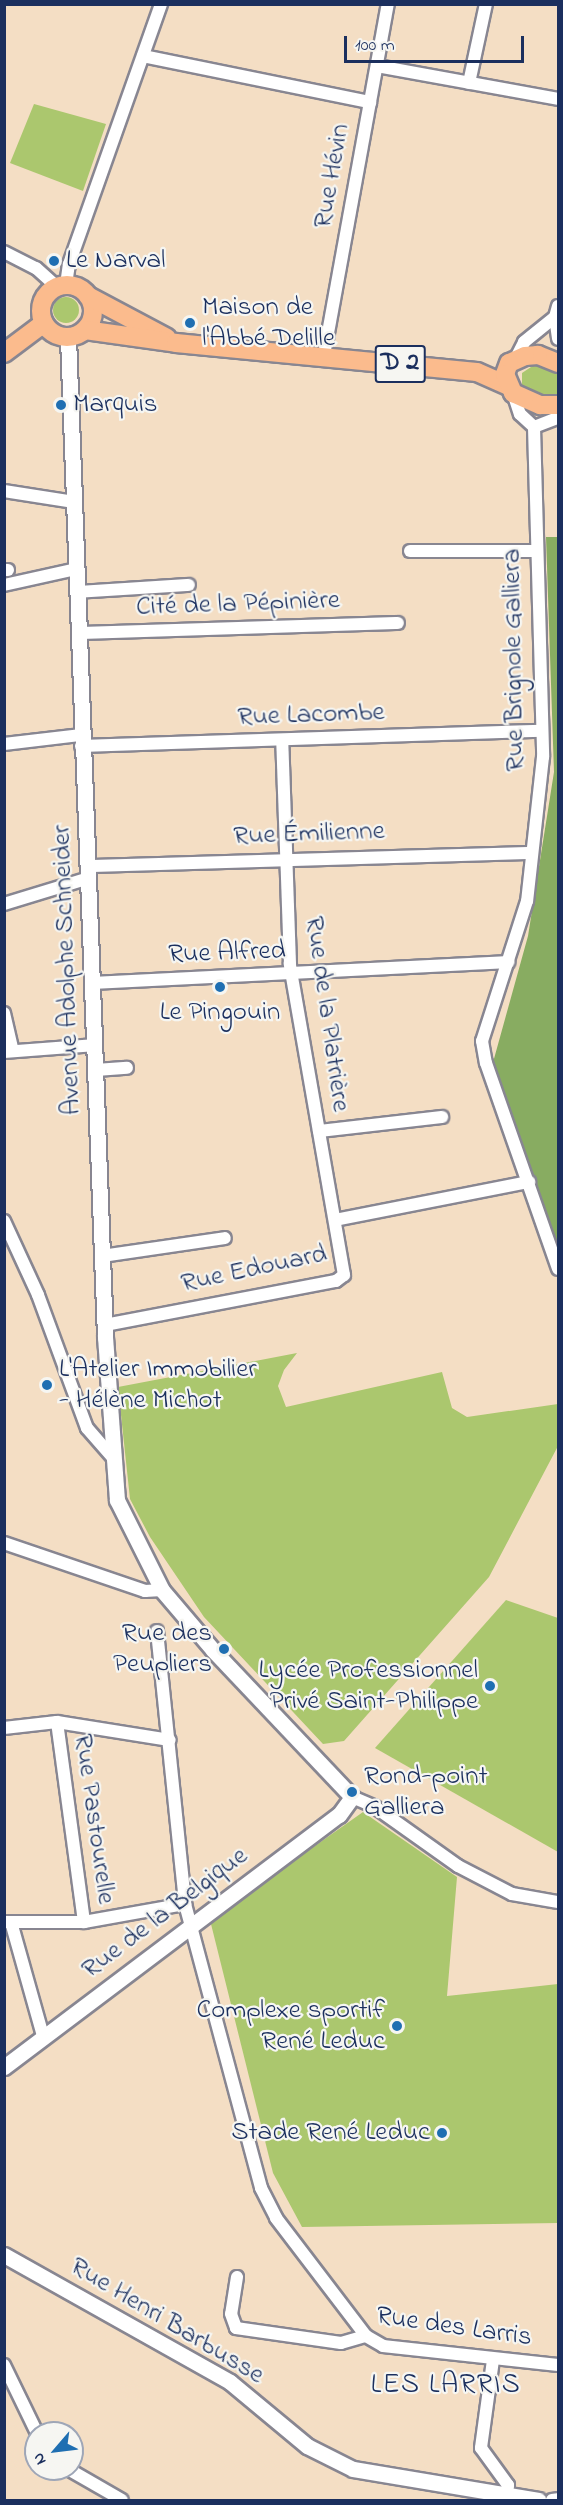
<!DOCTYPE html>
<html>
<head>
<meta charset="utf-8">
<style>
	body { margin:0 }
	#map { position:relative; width:563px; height:2505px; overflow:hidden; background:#f4dec4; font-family:"Indie Flower",sans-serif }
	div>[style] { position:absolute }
	.green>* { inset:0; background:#abc76e }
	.round { border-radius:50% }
	.forest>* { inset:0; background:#88ac61 }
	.roads { filter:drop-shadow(2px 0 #888691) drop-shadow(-2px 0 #888691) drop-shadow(0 2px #888691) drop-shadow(0 -2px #888691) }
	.minor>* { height:12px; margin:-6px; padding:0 6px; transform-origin:6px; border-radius:6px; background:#fff }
	.tertiary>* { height:15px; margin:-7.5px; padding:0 7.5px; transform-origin:7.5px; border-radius:7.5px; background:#fff }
	.primary>* { height:18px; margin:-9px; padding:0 9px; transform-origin:9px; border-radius:9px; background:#fbbb8d }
	.primary>.ring { margin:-9px; padding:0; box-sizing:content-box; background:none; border:18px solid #fbbb8d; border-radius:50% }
	.dots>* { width:16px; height:16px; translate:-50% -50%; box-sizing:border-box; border:3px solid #f6f6f2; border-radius:50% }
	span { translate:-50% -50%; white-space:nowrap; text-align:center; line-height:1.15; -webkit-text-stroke:4.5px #f6f6f2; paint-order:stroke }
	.shield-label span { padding:2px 4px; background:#f6f6f2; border:2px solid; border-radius:4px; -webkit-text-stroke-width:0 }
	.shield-label { font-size:26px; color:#1b2f5e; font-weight:700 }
	.street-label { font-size:27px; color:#1b2f5e }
	.poi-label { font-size:27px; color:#1b2f5e }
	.left { translate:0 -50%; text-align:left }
	.right { translate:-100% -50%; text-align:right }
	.neighbourhood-label { font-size:28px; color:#1b2f5e; letter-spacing:1.5px }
	.frame { position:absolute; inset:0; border:6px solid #1b2f5e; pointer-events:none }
	.north { position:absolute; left:24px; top:2421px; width:60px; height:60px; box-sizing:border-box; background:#f6f6f2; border:2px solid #9ea6b7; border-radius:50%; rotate:242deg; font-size:16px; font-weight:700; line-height:24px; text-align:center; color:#1b2f5e }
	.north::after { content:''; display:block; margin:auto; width:21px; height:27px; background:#1f6fb2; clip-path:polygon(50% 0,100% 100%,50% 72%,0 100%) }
	.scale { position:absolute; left:344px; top:36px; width:180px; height:27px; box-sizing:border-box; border:3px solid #1b2f5e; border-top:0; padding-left:8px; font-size:18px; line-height:21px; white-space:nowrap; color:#1b2f5e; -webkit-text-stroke:4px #f6f6f2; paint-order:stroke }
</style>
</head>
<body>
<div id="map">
	<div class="green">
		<div style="clip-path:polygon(34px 104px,106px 124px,83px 191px,10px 163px)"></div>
		<div class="round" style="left:53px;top:297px;width:26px;height:26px"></div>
		<div style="clip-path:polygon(534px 365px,558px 371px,558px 397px,543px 398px,522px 386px,522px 373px)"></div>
		<div style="clip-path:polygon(297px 1353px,284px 1370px,278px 1386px,286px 1407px,442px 1372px,452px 1408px,467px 1417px,558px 1404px,558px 1446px,489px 1577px,344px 1741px,323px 1744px,204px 1617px,150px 1537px,130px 1499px,118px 1387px)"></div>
		<div style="clip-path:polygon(506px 1600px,558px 1618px,558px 1852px,375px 1748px)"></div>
		<div style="clip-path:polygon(363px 1812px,457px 1877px,447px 1996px,558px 1984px,558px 2223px,302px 2227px,273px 2173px,210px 1920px)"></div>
	</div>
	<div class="forest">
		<div style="clip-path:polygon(546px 537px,558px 537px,558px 1247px,492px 1066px,528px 936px,554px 772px)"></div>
	</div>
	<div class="roads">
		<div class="minor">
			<div style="left:143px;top:56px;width:232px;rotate:11.5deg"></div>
			<div style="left:377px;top:66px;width:184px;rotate:10.3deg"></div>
			<div style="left:469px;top:83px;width:81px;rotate:-77.9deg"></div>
			<div style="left:4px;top:252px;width:36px;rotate:27deg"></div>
			<div style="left:36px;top:268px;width:28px;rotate:42deg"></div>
			<div style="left:66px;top:285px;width:21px;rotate:-82deg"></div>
			<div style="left:69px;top:264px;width:276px;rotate:-70.5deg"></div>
			<div style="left:558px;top:306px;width:11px;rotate:105deg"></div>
			<div style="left:555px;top:317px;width:22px;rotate:82deg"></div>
			<div style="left:324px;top:355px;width:357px;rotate:-79.7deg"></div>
			<div style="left:515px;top:360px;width:20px;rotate:-63deg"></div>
			<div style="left:524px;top:342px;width:40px;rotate:-39deg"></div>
			<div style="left:513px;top:393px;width:22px;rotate:72deg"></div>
			<div style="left:520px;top:414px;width:19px;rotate:43deg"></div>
			<div style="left:534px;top:427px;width:26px;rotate:-21deg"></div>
			<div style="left:534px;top:427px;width:330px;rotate:88.4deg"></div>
			<div style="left:543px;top:757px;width:145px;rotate:96.3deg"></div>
			<div style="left:527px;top:901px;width:147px;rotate:107.8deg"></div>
			<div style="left:482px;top:1041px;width:22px;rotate:80deg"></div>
			<div style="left:486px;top:1063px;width:218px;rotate:70.7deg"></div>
			<div style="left:4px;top:491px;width:71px;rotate:8.9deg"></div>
			<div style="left:410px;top:551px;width:127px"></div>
			<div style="left:4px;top:570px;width:4px"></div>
			<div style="left:4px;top:585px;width:74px;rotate:-12.5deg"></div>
			<div style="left:77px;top:592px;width:112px;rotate:-3.6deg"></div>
			<div style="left:79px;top:633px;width:319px;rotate:-1.8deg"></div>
			<div style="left:4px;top:744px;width:78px;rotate:-6.7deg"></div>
			<div style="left:81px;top:746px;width:461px;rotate:-1.9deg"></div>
			<div style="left:90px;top:866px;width:440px;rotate:-1.7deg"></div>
			<div style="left:4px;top:904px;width:89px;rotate:-17deg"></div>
			<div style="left:93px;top:983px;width:416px;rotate:-2.9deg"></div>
			<div style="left:4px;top:1013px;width:39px;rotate:77deg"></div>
			<div style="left:4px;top:1052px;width:92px;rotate:-4.4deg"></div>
			<div style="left:96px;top:1070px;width:31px;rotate:-4deg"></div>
			<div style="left:319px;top:1131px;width:124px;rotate:-6.5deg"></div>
			<div style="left:335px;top:1220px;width:198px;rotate:-11.1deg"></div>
			<div style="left:4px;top:1221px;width:81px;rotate:65.3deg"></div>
			<div style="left:38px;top:1295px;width:142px;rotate:69.8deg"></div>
			<div style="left:87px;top:1428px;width:38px;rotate:49deg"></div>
			<div style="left:102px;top:1256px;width:124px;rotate:-8.3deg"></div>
			<div style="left:105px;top:1325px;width:235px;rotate:-10.8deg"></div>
			<div style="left:336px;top:1281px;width:10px;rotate:-37deg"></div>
			<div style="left:344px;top:1275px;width:316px;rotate:-99.9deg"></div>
			<div style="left:290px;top:964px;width:224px;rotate:-92deg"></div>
			<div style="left:4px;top:1543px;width:149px;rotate:18.8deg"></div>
			<div style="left:145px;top:1591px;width:17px;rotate:-3deg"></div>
			<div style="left:157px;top:1631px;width:274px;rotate:84.1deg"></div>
			<div style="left:185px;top:1904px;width:294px;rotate:75deg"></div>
			<div style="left:261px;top:2188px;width:34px;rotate:63deg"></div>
			<div style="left:276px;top:2218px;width:148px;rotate:52.7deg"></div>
			<div style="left:366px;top:2336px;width:20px;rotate:30deg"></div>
			<div style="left:383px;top:2346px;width:176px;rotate:6.2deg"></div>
			<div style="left:57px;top:1722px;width:202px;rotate:82.3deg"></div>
			<div style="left:4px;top:1728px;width:53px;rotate:-6.5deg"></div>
			<div style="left:57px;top:1722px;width:114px;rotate:9.1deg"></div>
			<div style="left:352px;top:1797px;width:25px;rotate:23deg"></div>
			<div style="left:375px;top:1807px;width:102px;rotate:35.4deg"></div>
			<div style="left:458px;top:1866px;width:61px;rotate:27.4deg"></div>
			<div style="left:512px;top:1894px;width:47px;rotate:9.9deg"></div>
			<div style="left:4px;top:1922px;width:80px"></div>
			<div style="left:84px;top:1922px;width:103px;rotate:-10.1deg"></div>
			<div style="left:11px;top:1922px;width:118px;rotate:74.3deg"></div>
			<div style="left:237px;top:2277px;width:37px;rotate:99deg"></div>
			<div style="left:231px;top:2314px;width:15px;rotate:70deg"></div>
			<div style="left:236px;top:2328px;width:106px;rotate:8.1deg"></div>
			<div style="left:341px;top:2343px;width:26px;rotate:-16deg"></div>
			<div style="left:493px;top:2360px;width:89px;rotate:97.8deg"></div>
			<div style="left:481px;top:2448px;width:46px;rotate:53.9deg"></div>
			<div style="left:508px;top:2485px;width:10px;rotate:96deg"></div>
			<div style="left:4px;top:2365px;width:76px;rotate:64.1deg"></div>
			<div style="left:68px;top:2469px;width:62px;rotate:29.9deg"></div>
			<div style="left:552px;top:2500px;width:6px;rotate:-9deg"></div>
		</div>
		<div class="tertiary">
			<div style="left:4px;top:2067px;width:419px;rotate:-37deg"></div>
			<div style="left:339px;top:1815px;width:22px;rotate:-54deg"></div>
			<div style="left:352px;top:1797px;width:202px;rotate:-133.4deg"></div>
			<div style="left:213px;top:1650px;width:79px;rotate:-130.4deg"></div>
			<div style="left:162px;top:1590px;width:101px;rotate:-116.6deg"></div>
			<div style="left:117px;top:1500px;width:163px;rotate:-94.2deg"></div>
			<div style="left:105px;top:1337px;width:1001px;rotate:-92.12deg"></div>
			<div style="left:4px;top:2255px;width:259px;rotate:29.3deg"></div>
			<div style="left:230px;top:2382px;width:100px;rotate:39.7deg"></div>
			<div style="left:307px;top:2446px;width:51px;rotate:26.6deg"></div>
			<div style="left:353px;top:2469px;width:188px;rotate:9.5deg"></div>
		</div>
		<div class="primary">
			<div class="ring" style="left:41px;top:285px;width:34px;height:34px"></div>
			<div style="left:88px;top:296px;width:89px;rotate:28deg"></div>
			<div style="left:85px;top:330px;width:92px;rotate:8.1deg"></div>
			<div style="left:176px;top:343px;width:302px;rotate:5.5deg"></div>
			<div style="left:477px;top:372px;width:34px;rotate:24deg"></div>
			<div style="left:4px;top:353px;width:50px;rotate:-36.9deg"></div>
			<div style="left:558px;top:363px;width:22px;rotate:-158deg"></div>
			<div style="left:538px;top:355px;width:13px;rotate:176deg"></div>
			<div style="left:525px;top:356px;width:17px;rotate:156deg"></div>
			<div style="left:509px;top:363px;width:12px;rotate:110deg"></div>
			<div style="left:505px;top:374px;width:21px;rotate:67deg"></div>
			<div style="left:513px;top:393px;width:30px;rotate:24deg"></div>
			<div style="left:540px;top:405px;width:18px"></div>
		</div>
	</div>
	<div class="dots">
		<div style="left:54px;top:261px;background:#1f6fb2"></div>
		<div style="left:190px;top:323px;background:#1f6fb2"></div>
		<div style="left:61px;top:405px;background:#1f6fb2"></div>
		<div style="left:220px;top:987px;background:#1f6fb2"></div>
		<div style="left:47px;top:1385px;background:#1f6fb2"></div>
		<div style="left:224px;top:1649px;background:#1f6fb2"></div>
		<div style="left:490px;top:1686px;background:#1f6fb2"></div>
		<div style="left:352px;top:1792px;background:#1f6fb2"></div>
		<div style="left:397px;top:2026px;background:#1f6fb2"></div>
		<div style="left:442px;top:2133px;background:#1f6fb2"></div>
	</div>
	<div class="shield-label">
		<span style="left:400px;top:364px">D 2</span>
	</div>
	<div class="street-label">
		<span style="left:332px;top:176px;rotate:-80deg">Rue Hévin</span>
		<span style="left:238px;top:604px;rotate:-2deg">Cité de la Pépinière</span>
		<span style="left:514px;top:660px;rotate:-91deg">Rue Brignole Galliera</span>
		<span style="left:311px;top:715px;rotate:-2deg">Rue Lacombe</span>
		<span style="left:309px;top:834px;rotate:-2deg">Rue Émilienne</span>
		<span style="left:227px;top:953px;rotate:-2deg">Rue Alfred</span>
		<span style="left:67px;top:970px;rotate:-92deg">Avenue Adolphe Schneider</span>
		<span style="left:327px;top:1014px;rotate:82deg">Rue de la Platrière</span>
		<span style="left:254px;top:1269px;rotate:-12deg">Rue Edouard</span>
		<span style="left:94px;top:1819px;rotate:82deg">Rue Pastourelle</span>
		<span style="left:165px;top:1913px;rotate:-37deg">Rue de la Belgique</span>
		<span style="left:167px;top:2321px;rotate:31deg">Rue Henri Barbusse</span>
		<span style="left:454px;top:2327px;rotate:8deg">Rue des Larris</span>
	</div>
	<div class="poi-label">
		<span class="left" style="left:66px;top:261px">Le Narval</span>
		<span class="left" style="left:202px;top:323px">Maison de<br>l'Abbé Delille</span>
		<span class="left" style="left:73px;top:405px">Marquis</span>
		<span style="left:220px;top:1013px">Le Pingouin</span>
		<span class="left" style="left:59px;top:1385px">L'Atelier Immobilier<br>- Hélène Michot</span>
		<span class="right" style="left:212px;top:1649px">Rue des<br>Peupliers</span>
		<span class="right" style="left:478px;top:1686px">Lycée Professionnel<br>Privé Saint-Philippe</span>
		<span class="left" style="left:364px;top:1792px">Rond-point<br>Galliera</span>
		<span class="right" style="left:385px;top:2026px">Complexe sportif<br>René Leduc</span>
		<span class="right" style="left:430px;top:2133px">Stade René Leduc</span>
	</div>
	<div class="neighbourhood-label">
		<span style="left:446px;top:2386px">LES LARRIS</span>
	</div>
	<div class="frame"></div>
	<div class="north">N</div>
	<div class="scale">100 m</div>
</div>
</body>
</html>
